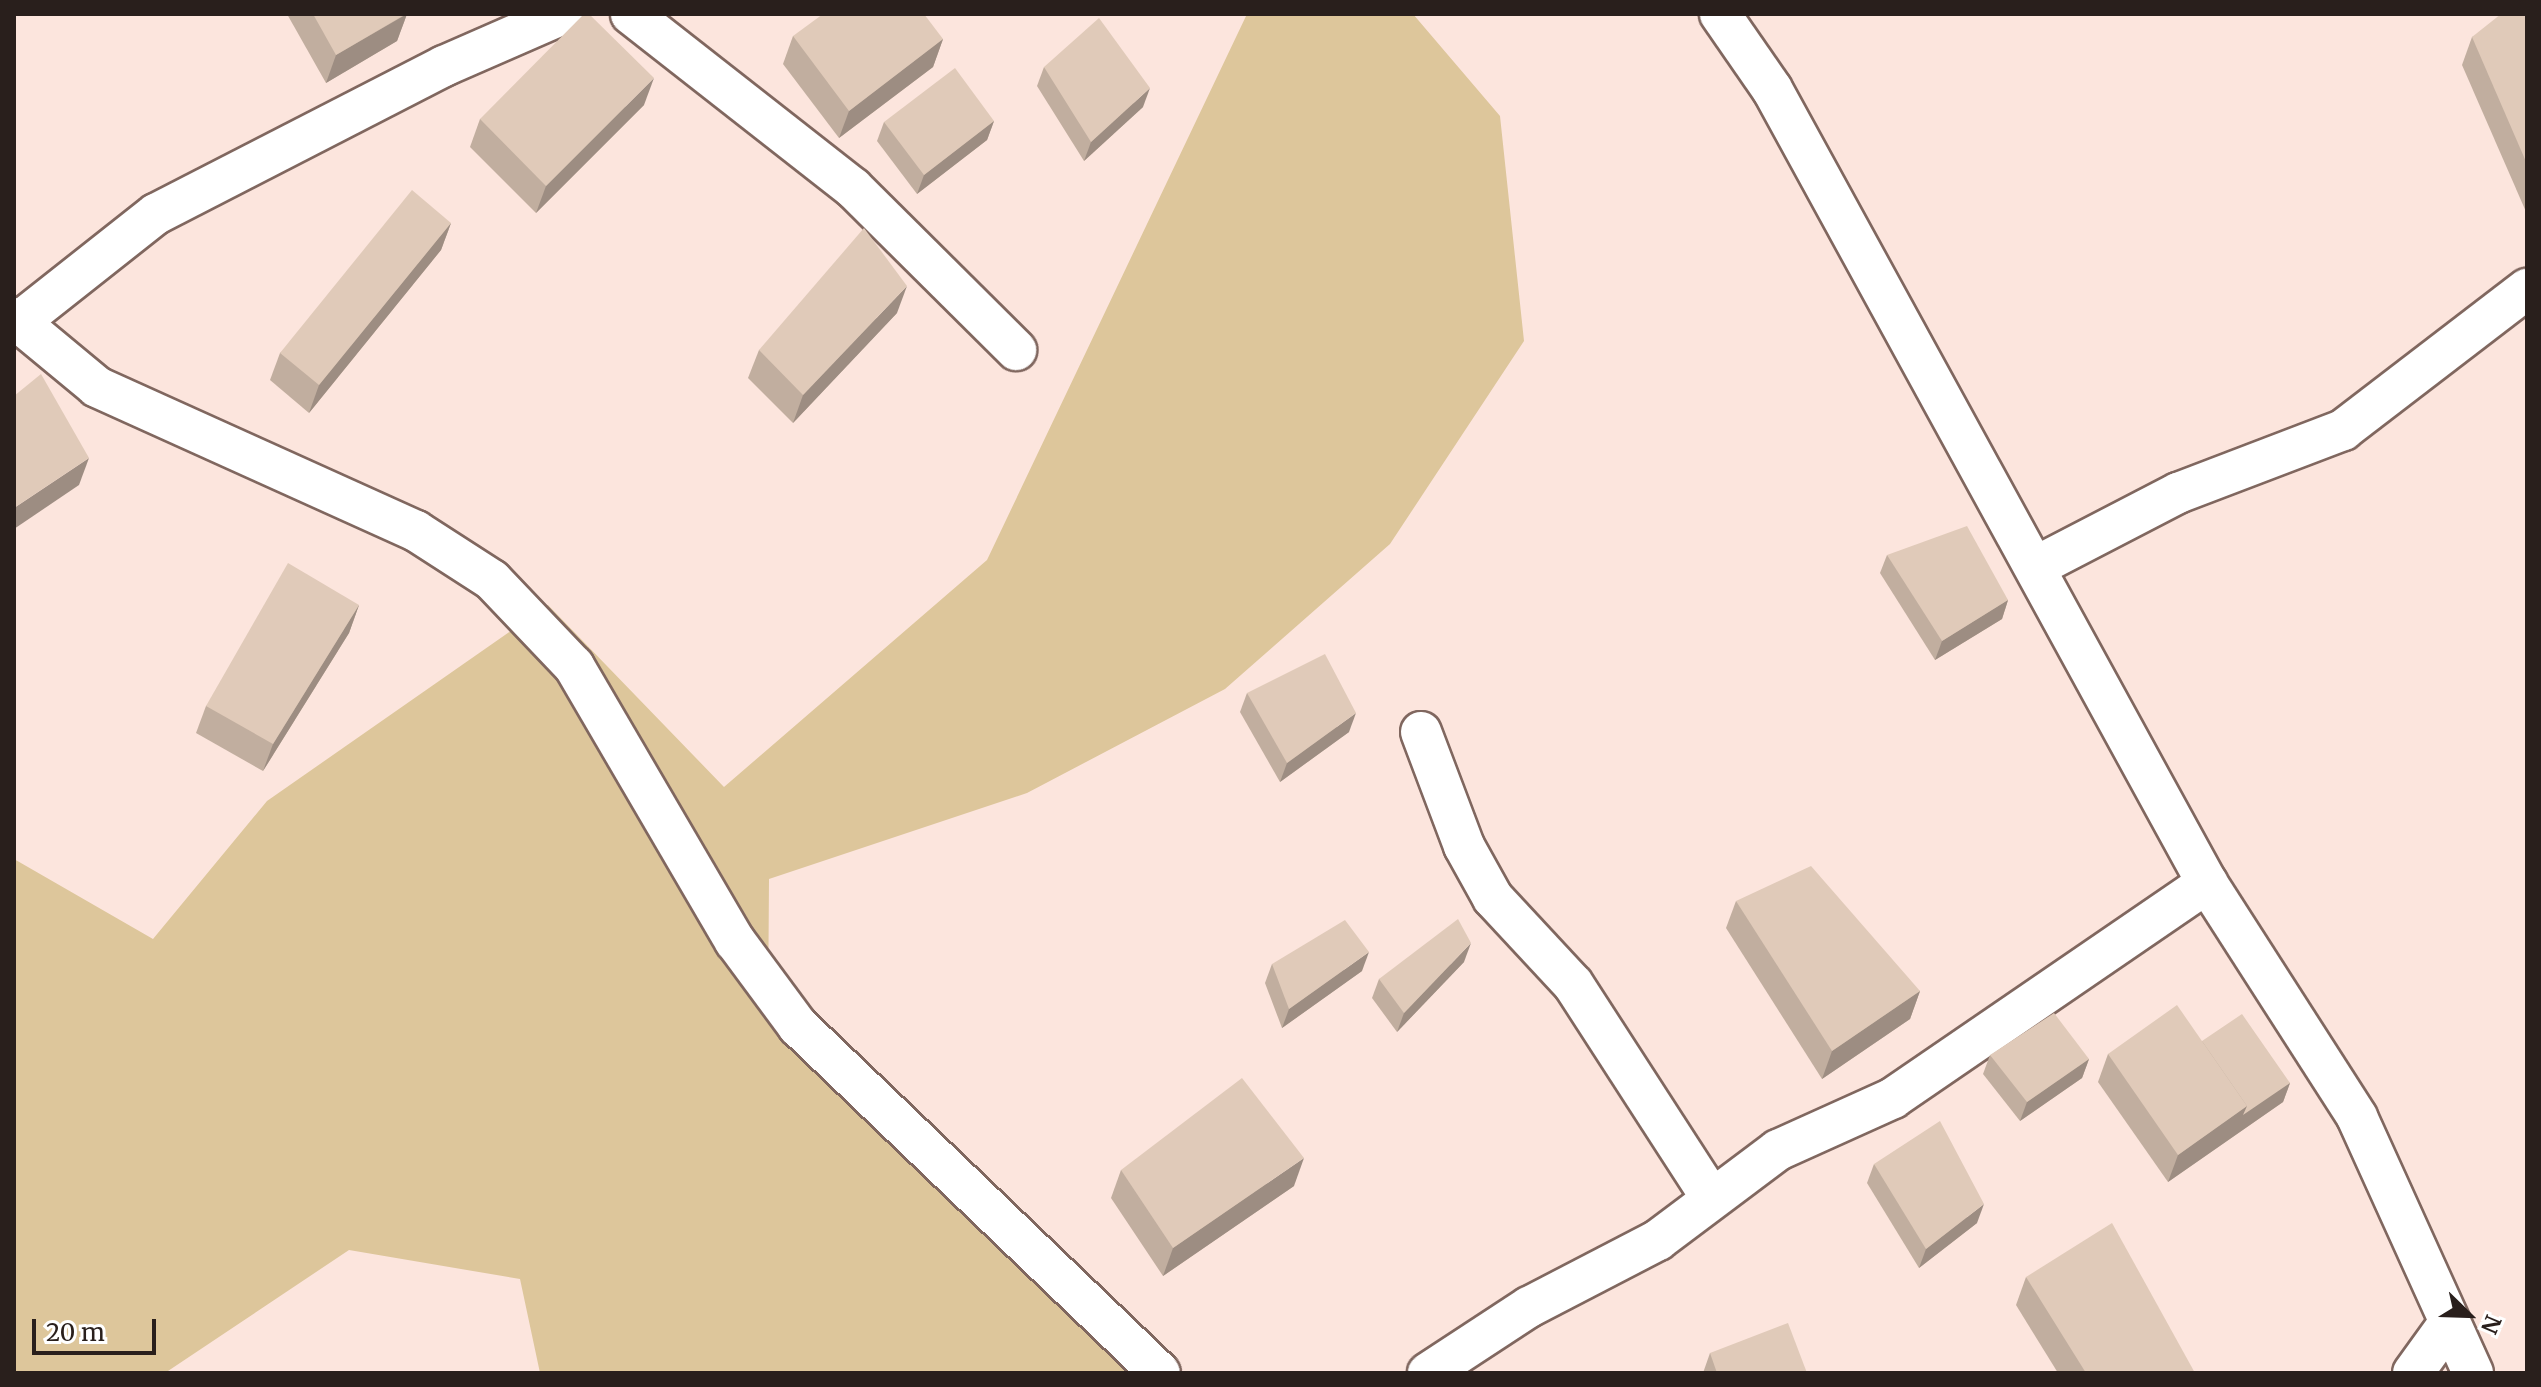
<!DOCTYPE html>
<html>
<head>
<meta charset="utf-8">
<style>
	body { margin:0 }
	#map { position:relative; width:2541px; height:1387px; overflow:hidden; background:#fce5dd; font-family:Merriweather,serif }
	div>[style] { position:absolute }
	.green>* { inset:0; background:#ddc69b }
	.roads { filter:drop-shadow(2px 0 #80675f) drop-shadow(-2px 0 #80675f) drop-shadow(0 2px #80675f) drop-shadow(0 -2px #80675f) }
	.minor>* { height:40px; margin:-20px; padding:0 20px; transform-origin:20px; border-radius:20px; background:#fff }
	.wall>* { inset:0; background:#c1ae9f }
	.shaded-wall>* { inset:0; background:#9d8d82 }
	.building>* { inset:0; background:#e0cab9 }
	span { translate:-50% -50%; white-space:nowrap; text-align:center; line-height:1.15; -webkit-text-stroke:8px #fff; paint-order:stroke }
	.frame { position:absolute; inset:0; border:16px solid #291f1c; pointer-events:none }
	.north { position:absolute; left:2429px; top:1275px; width:80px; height:80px; -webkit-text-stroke:6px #fff; paint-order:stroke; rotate:113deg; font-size:22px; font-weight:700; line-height:32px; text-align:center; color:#291f1c }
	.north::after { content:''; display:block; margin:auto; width:28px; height:36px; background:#291f1c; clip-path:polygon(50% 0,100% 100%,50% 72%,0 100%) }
	.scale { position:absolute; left:32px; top:1319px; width:124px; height:36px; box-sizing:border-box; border:4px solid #291f1c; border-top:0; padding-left:10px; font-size:24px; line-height:28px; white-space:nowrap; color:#291f1c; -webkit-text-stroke:6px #fff; paint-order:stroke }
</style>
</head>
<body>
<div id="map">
	<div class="green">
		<div style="clip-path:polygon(1247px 14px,1413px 14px,1500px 116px,1524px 341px,1390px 544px,1225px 689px,1027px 793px,769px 879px,768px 1021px,1153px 1373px,540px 1373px,520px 1279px,349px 1250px,165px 1373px,14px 1373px,14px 859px,153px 939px,267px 801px,548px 605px,724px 787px,987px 560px)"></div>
	</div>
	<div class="roads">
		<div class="minor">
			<div style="left:631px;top:14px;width:282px;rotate:38.1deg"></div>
			<div style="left:853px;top:188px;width:230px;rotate:44.8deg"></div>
			<div style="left:1720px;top:14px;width:91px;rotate:55.3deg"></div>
			<div style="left:1772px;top:89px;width:905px;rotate:61.28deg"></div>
			<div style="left:2207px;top:883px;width:278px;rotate:57.3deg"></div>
			<div style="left:2357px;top:1117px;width:281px;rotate:65.6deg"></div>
			<div style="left:14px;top:318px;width:108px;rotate:39.7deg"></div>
			<div style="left:97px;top:387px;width:350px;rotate:24.3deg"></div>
			<div style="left:416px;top:531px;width:90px;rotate:32.8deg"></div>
			<div style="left:492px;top:580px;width:119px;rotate:46.4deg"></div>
			<div style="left:574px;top:666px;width:319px;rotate:59.7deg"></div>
			<div style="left:735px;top:941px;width:106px;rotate:53.5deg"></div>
			<div style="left:798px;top:1026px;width:501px;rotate:43.79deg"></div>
			<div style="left:14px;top:326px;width:181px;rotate:-38.3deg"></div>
			<div style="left:156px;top:214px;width:324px;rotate:-27.2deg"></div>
			<div style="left:444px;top:66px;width:130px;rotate:-23.6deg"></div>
			<div style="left:2039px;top:565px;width:157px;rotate:-27.4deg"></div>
			<div style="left:2178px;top:493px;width:177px;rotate:-20.9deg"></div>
			<div style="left:2343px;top:430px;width:232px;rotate:-37.5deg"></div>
			<div style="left:1421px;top:732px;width:122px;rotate:69.3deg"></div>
			<div style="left:1464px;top:846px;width:60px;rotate:60.9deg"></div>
			<div style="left:1493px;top:898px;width:117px;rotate:47.1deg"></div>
			<div style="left:1573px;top:984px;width:252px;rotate:57.1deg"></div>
			<div style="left:1428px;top:1373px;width:121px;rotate:-33.2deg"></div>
			<div style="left:1529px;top:1307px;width:145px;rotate:-27.4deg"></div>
			<div style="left:1658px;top:1240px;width:150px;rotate:-36.9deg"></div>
			<div style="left:1778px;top:1150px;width:126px;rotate:-24.3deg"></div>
			<div style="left:1893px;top:1098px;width:381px;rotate:-34.4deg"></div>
			<div style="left:2413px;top:1373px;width:62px;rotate:-54.2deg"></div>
		</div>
	</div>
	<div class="wall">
		<div style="clip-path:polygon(287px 14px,407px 14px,397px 41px,326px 83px)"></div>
		<div style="clip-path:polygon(2527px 14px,2527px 214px,2462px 65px,2472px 37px)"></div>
		<div style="clip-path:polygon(793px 36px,943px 39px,933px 67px,839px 138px,783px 64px)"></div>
		<div style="clip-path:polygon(1044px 67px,1143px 107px,1084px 161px,1037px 86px)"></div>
		<div style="clip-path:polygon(644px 105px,536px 213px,470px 147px,480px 119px)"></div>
		<div style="clip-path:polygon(994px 121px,987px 140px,917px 194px,877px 141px,884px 122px)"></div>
		<div style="clip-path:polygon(451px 223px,441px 250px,309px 413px,270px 380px,280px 353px)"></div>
		<div style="clip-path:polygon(897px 313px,793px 423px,748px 378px,759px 350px)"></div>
		<div style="clip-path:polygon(1887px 555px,2008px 600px,2002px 619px,1935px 660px,1880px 573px)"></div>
		<div style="clip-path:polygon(359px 605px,349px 633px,263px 771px,196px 733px,206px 706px)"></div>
		<div style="clip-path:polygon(1247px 693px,1349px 732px,1280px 782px,1240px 712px)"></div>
		<div style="clip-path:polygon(1736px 901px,1920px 991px,1910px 1019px,1822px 1079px,1726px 928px)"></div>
		<div style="clip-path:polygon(1464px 962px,1397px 1032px,1372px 998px,1379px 979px)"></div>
		<div style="clip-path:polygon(1272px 964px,1362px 971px,1282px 1028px,1265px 983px)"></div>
		<div style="clip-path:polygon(2202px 1041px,2290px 1083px,2283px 1102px,2168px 1182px,2098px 1082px,2108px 1054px)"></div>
		<div style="clip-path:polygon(1990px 1055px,2089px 1059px,2082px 1078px,2020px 1121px,1983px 1074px)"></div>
		<div style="clip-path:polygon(1874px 1164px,1977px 1223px,1919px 1268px,1867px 1183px)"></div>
		<div style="clip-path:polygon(1121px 1170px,1294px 1186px,1163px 1276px,1111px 1198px)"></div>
		<div style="clip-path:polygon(2026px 1277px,2195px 1373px,2058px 1373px,2016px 1305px)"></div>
		<div style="clip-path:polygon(1710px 1353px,1807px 1373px,1703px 1373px)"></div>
	</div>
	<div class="shaded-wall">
		<div style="clip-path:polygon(407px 14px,397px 41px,326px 83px,336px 55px)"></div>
		<div style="clip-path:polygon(943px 39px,933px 67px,839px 138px,849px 111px)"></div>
		<div style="clip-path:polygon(654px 78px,644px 105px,536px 213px,546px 186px)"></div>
		<div style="clip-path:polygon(1150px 88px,1143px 107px,1084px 161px,1091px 142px)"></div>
		<div style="clip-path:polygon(994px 121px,987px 140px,917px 194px,924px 175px)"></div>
		<div style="clip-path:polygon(451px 223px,441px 250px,309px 413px,319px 385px)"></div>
		<div style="clip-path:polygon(907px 286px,897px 313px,793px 423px,803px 395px)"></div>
		<div style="clip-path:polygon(89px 458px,79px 485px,14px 529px,14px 508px)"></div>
		<div style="clip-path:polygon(2008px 600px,2002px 619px,1935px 660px,1942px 641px)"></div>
		<div style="clip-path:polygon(359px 605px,349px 633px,263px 771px,273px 744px)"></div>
		<div style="clip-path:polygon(1356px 713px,1349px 732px,1280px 782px,1287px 763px)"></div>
		<div style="clip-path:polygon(1471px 943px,1464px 962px,1397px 1032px,1404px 1013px)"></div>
		<div style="clip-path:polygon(1369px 952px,1362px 971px,1282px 1028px,1289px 1009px)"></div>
		<div style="clip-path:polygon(1920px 991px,1910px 1019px,1822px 1079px,1832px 1051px)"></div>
		<div style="clip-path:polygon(2089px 1059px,2082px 1078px,2020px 1121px,2027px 1102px)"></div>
		<div style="clip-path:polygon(2290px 1083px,2283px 1102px,2168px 1182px,2178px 1155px,2247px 1106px)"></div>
		<div style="clip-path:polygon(1304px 1158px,1294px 1186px,1163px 1276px,1173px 1248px)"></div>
		<div style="clip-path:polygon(1984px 1204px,1977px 1223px,1919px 1268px,1926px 1249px)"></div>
	</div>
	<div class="building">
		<div style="clip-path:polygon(313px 14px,406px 14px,336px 55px)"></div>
		<div style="clip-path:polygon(584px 14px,589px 14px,654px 78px,546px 186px,480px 119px)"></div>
		<div style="clip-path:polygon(823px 14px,924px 14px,943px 39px,849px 111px,793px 36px)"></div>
		<div style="clip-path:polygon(2501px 14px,2527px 14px,2527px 164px,2472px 37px)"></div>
		<div style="clip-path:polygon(1099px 18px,1150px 88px,1091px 142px,1044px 67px)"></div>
		<div style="clip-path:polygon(955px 68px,994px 121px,924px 175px,884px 122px)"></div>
		<div style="clip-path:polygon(412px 190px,451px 223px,319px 385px,280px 353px)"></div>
		<div style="clip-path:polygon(864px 228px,907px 286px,803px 395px,759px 350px)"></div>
		<div style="clip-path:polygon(41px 374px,89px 458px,14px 508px,14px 396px)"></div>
		<div style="clip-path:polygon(1967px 526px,2008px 600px,1942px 641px,1887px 555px)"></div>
		<div style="clip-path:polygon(288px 563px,359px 605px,273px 744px,206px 706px)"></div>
		<div style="clip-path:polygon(1325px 654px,1356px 713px,1287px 763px,1247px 693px)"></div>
		<div style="clip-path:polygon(1811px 866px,1920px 991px,1832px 1051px,1736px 901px)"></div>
		<div style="clip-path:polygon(1458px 919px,1471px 943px,1404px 1013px,1379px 979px)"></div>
		<div style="clip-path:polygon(1345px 920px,1369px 952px,1289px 1009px,1272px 964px)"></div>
		<div style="clip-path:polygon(2177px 1005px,2247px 1106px,2178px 1155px,2108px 1054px)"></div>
		<div style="clip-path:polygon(2054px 1013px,2089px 1059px,2027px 1102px,1990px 1055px)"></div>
		<div style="clip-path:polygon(2242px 1014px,2290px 1083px,2243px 1115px,2247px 1106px,2202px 1041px)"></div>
		<div style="clip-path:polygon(1242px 1078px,1304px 1158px,1173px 1248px,1121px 1170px)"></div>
		<div style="clip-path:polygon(1940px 1121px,1984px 1204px,1926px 1249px,1874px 1164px)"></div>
		<div style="clip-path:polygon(2112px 1223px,2195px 1373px,2086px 1373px,2026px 1277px)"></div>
		<div style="clip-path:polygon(1788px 1323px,1807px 1373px,1717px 1373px,1710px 1353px)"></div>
	</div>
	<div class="frame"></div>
	<div class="north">N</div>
	<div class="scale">20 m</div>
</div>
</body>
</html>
